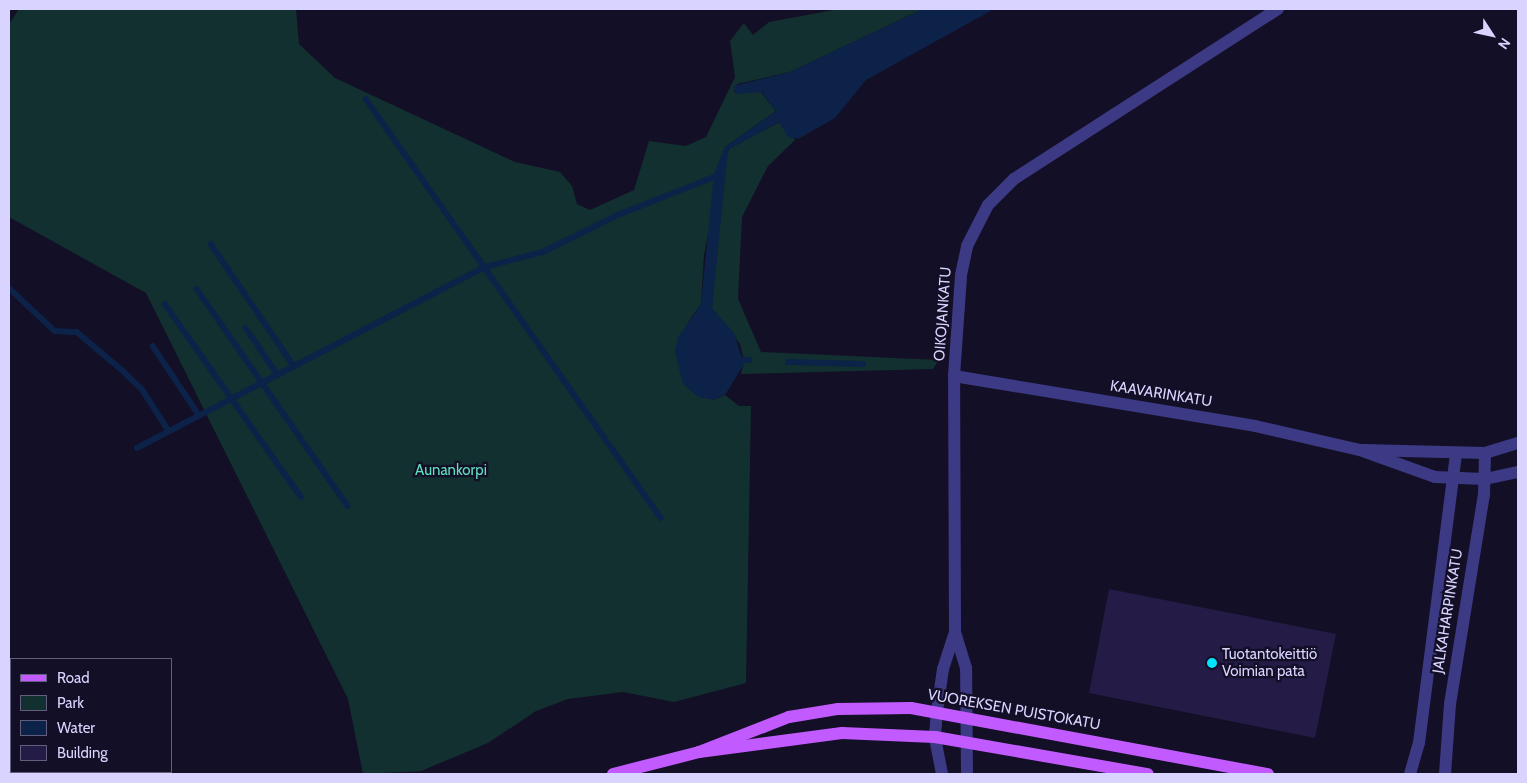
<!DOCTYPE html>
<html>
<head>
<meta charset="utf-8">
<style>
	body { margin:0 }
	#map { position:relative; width:1527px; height:783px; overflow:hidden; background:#130f26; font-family:Cabin,sans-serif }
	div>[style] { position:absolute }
	.green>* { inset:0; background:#12302f }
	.water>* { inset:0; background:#0c2248 }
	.stream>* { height:5.5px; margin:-2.75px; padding:0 2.75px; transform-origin:2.75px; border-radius:2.75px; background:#0c2248 }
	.building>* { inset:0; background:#241b47 }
	.minor>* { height:12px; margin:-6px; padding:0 6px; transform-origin:6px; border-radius:6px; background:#3d3a85 }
	.major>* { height:12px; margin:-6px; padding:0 6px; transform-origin:6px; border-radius:6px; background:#c25bff }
	.dots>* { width:14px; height:14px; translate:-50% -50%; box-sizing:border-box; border:2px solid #130f26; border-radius:50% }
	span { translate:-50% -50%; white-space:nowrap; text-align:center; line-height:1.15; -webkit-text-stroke:4.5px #130f26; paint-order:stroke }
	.street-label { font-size:15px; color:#d9d4ff }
	.park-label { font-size:15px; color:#5fe0c0 }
	.poi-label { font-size:15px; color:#d9d4ff }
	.left { translate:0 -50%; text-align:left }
	.frame { position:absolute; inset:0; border:10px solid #d9d4ff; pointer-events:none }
	.legend { position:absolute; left:10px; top:658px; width:162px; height:115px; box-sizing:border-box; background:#130f26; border:1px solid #625e7d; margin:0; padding:6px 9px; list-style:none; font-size:15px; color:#d9d4ff }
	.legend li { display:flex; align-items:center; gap:10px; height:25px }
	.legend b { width:25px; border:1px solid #625e7d }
	.north { position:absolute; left:1467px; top:10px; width:50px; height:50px; -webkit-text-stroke:4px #130f26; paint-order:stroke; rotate:125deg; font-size:14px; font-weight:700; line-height:20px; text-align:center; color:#d9d4ff }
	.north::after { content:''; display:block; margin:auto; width:18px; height:22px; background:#d9d4ff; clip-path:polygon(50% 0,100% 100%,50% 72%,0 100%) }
</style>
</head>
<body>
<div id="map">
	<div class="green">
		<div style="clip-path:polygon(19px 9px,296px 9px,299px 44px,335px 78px,515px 162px,560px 172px,572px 186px,577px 204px,590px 210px,634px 190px,649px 141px,686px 146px,706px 137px,735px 77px,730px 41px,744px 23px,753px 35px,769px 22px,839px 9px,923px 9px,790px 72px,737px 84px,734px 92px,761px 92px,776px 111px,725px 147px,704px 255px,701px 304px,690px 319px,714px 400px,725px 395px,739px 406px,751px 406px,746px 683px,674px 702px,623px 692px,568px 699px,536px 711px,488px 743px,421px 771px,363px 774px,348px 699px,146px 293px,9px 217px,9px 24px)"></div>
		<div style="clip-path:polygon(780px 122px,795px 140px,768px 166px,742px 217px,738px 299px,761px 352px,939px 360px,933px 369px,741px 374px,744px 360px,740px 344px,712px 308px,726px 154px,731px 147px)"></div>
	</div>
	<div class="water">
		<div style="clip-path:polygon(923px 9px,994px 9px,866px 80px,835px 118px,798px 139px,788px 137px,779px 122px,728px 150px,712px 308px,734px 333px,744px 364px,725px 395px,714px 400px,698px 397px,683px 384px,675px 352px,678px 337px,701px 304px,714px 173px,725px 147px,776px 111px,762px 92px,736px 94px,733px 86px,790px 72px)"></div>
	</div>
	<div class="stream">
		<div style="left:366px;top:99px;width:512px;rotate:54.85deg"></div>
		<div style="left:211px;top:244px;width:148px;rotate:55.8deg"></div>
		<div style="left:9px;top:288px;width:63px;rotate:43.1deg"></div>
		<div style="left:55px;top:331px;width:22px;rotate:3deg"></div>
		<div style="left:77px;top:332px;width:57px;rotate:40.1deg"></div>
		<div style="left:121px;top:369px;width:29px;rotate:44deg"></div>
		<div style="left:142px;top:389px;width:50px;rotate:57.3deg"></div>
		<div style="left:197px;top:289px;width:264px;rotate:55.2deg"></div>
		<div style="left:165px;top:304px;width:236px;rotate:54.8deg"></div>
		<div style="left:246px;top:328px;width:57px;rotate:55.8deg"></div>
		<div style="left:153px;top:346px;width:83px;rotate:56.3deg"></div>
		<div style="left:744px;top:360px;width:5px"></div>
		<div style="left:788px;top:362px;width:75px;rotate:1.5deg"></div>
		<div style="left:137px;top:448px;width:392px;rotate:-27.5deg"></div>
		<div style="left:485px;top:267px;width:60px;rotate:-14.5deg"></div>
		<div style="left:543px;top:252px;width:84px;rotate:-26.3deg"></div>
		<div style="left:618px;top:215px;width:109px;rotate:-21.6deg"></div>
	</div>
	<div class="building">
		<div style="clip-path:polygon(1109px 589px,1336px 634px,1315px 738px,1089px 693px)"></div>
	</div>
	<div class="minor">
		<div style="left:954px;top:376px;width:305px;rotate:9.4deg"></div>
		<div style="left:1255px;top:426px;width:108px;rotate:12.9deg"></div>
		<div style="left:1360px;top:450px;width:80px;rotate:19.8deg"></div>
		<div style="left:1435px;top:477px;width:50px;rotate:2.3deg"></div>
		<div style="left:1485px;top:479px;width:34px;rotate:-12deg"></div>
		<div style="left:1363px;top:450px;width:122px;rotate:1.4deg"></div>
		<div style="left:1485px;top:453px;width:34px;rotate:-17deg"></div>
		<div style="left:9px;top:700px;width:9px;rotate:77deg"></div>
		<div style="left:19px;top:772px;width:2px;rotate:63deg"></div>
		<div style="left:39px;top:772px;width:2px;rotate:63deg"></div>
		<div style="left:942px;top:774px;width:38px;rotate:-101deg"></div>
		<div style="left:935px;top:737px;width:26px;rotate:-86deg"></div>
		<div style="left:937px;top:711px;width:42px;rotate:-81.9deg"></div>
		<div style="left:943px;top:669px;width:39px;rotate:-72deg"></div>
		<div style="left:967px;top:774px;width:106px;rotate:-90.5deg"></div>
		<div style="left:966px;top:668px;width:38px;rotate:-107deg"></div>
		<div style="left:955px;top:632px;width:256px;rotate:-90.2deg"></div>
		<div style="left:954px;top:376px;width:101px;rotate:-86deg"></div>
		<div style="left:961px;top:275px;width:30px;rotate:-78deg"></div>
		<div style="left:967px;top:246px;width:46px;rotate:-62.9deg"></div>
		<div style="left:988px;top:205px;width:37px;rotate:-45deg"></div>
		<div style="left:1014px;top:179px;width:314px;rotate:-32.8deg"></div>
		<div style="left:1410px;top:774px;width:32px;rotate:-74deg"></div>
		<div style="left:1419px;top:743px;width:292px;rotate:-82.7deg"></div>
		<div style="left:1445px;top:774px;width:70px;rotate:-85.9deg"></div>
		<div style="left:1450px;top:704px;width:212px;rotate:-80.8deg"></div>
		<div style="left:1484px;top:495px;width:42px;rotate:-88.6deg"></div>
	</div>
	<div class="major">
		<div style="left:699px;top:752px;width:97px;rotate:-21.3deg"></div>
		<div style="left:789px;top:717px;width:50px;rotate:-9.3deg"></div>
		<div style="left:838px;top:709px;width:73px;rotate:-0.8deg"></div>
		<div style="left:911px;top:708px;width:363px;rotate:10.5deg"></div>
		<div style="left:613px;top:774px;width:89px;rotate:-14.3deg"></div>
		<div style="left:699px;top:752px;width:144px;rotate:-7.6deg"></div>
		<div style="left:842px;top:733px;width:93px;rotate:2.5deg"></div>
		<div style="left:935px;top:737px;width:216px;rotate:9.9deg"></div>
	</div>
	<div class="dots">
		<div style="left:1212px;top:663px;background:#00e5ff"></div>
	</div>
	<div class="street-label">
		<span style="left:943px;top:314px;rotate:-86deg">OIKOJANKATU</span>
		<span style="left:1161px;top:394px;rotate:9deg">KAAVARINKATU</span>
		<span style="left:1448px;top:611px;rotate:-81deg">JALKAHARPINKATU</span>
		<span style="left:1014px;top:710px;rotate:10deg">VUOREKSEN PUISTOKATU</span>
	</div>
	<div class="park-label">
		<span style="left:451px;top:471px">Aunankorpi</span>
	</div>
	<div class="poi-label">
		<span class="left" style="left:1222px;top:663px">Tuotantokeittiö<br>Voimian pata</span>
	</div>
	<div class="frame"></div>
	<ul class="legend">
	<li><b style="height:6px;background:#c25bff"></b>Road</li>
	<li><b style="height:14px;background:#12302f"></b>Park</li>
	<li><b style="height:14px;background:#0c2248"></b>Water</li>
	<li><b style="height:14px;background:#241b47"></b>Building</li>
	</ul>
	<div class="north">N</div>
</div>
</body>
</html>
